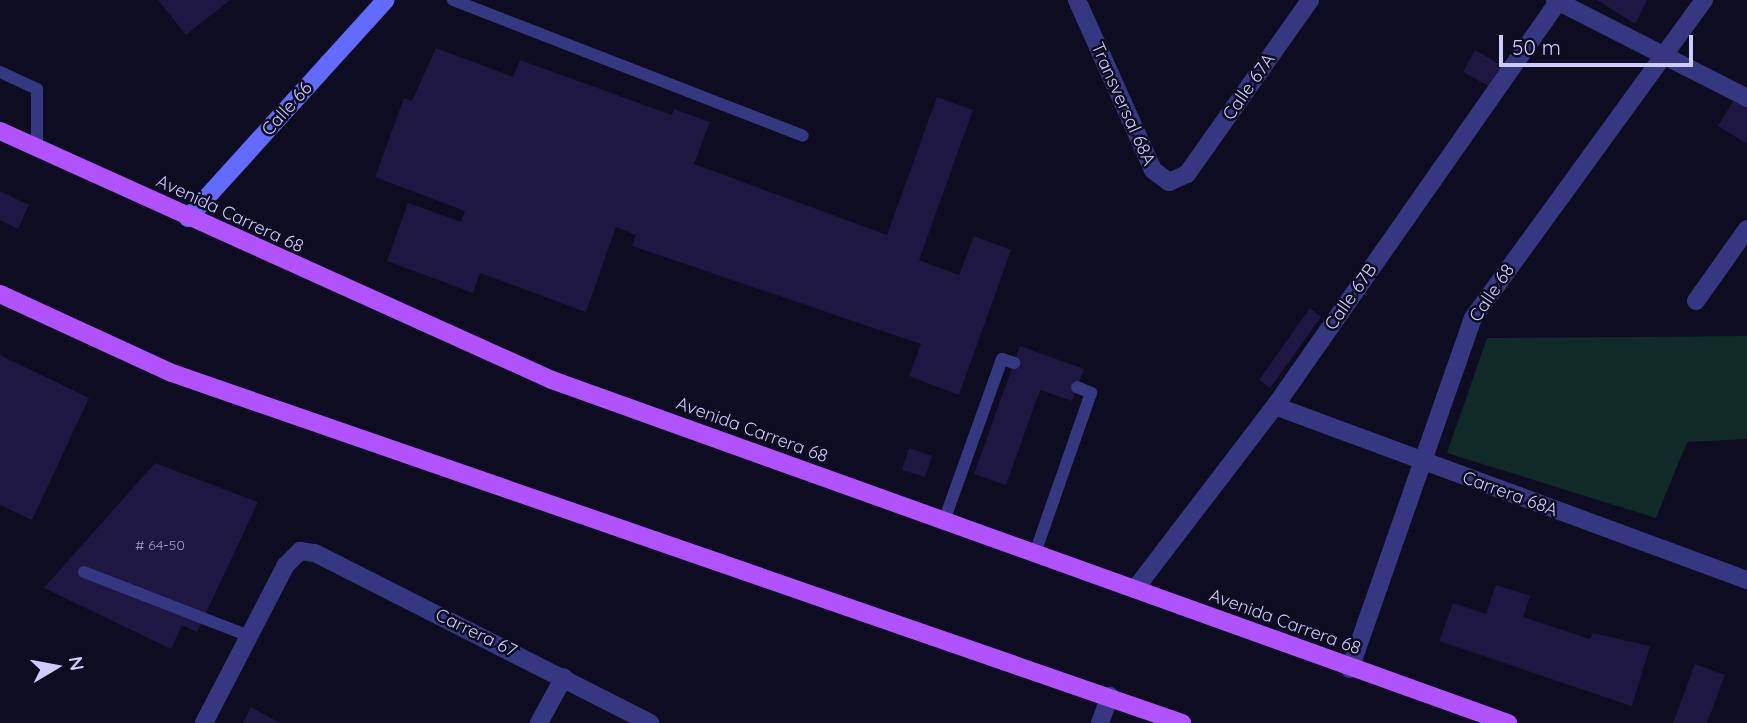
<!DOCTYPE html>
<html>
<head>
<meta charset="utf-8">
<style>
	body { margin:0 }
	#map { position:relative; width:1747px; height:723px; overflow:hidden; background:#0e0c20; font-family:Quicksand,sans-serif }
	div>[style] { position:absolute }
	.green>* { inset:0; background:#0f2a27 }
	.building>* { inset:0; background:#1d1742 }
	.lane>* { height:12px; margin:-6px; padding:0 6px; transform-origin:6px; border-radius:6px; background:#353881 }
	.street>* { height:18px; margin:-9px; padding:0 9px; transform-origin:9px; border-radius:9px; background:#353881 }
	.secondary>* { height:18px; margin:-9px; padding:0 9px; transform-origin:9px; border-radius:9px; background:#626aff }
	.primary>* { height:18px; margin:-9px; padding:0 9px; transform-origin:9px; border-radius:9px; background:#b152ff }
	span { translate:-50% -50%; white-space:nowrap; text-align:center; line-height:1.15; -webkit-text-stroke:5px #0e0c20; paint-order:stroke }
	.number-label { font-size:14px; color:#a19ed0 }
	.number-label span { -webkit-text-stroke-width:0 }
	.street-label { font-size:18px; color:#cdcbff }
	.north { position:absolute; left:21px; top:632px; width:70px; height:70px; -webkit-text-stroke:5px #0e0c20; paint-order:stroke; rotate:80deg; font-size:19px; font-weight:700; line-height:28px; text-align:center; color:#cdcbff }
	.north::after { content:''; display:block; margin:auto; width:24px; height:32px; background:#cdcbff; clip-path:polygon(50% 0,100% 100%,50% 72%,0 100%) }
	.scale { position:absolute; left:1499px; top:35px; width:194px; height:32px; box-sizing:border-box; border:4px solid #cdcbff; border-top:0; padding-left:9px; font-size:21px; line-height:24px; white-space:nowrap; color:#cdcbff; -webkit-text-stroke:5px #0e0c20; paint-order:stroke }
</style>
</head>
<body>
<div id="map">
	<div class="green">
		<div style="clip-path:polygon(1747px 336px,1747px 439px,1687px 442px,1656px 518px,1447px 453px,1487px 338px)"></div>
	</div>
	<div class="building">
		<div style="clip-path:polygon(158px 0,230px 0,186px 35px)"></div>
		<div style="clip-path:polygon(1597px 0,1647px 0,1635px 24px)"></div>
		<div style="clip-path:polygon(436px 48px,513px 77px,520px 60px,672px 115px,674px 109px,710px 122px,694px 164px,887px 235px,937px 97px,973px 110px,919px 260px,959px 275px,974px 236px,1011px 250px,959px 395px,909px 376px,921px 344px,632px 246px,636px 235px,616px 227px,586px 312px,480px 273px,473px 293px,387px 261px,408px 203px,461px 222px,465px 211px,375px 177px,404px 98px,412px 101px)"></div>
		<div style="clip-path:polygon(1475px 50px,1503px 66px,1490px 87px,1463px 72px)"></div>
		<div style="clip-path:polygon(1735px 98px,1747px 105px,1747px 144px,1718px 126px)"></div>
		<div style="clip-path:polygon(0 191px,29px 205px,18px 229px,0 220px)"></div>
		<div style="clip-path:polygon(1310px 308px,1321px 317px,1270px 388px,1259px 380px)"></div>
		<div style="clip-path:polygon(1020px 346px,1084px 369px,1072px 401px,1040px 390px,1006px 485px,974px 474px)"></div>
		<div style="clip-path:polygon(0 355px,89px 398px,32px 520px,0 505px)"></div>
		<div style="clip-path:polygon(909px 448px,932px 456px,925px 477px,902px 470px)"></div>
		<div style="clip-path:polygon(155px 463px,258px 502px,197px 632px,182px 625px,171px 649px,44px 588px)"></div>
		<div style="clip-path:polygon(1496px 585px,1530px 596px,1523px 617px,1590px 639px,1593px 633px,1650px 646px,1632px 706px,1439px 641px,1453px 603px,1486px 614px)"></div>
		<div style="clip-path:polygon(1695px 664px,1725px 675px,1707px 723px,1673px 723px)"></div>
		<div style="clip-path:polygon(251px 707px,280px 723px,243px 723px)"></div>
	</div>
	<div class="lane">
		<div style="left:453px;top:0;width:375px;rotate:21.2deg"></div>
		<div style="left:0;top:72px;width:41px;rotate:24.7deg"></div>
		<div style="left:37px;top:89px;width:59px;rotate:90deg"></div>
		<div style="left:944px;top:521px;width:172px;rotate:-70.3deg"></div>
		<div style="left:1002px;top:359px;width:13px;rotate:18deg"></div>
		<div style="left:1035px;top:553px;width:170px;rotate:-70.7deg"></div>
		<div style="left:1091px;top:393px;width:15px;rotate:-157deg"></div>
		<div style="left:84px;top:572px;width:177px;rotate:21.2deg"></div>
	</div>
	<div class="street">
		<div style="left:1077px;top:0;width:186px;rotate:65.9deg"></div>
		<div style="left:1153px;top:170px;width:20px;rotate:37deg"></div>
		<div style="left:1169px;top:182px;width:20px;rotate:-24deg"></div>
		<div style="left:1187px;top:174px;width:213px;rotate:-54.7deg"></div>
		<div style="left:1555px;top:0;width:216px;rotate:27deg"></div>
		<div style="left:1696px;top:301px;width:88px;rotate:-54.7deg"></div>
		<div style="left:1275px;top:406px;width:503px;rotate:20.24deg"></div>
		<div style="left:1135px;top:589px;width:230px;rotate:-52.6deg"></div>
		<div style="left:1275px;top:406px;width:495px;rotate:-55deg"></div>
		<div style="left:1350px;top:669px;width:372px;rotate:-70.7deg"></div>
		<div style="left:1473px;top:318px;width:393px;rotate:-54deg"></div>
		<div style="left:204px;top:723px;width:178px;rotate:-62.6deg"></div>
		<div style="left:286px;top:565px;width:20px;rotate:-45deg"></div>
		<div style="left:300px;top:551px;width:15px;rotate:8deg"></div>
		<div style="left:315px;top:553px;width:376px;rotate:26.9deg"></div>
		<div style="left:539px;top:723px;width:52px;rotate:-61.5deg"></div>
		<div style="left:1100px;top:723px;width:29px;rotate:-70deg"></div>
	</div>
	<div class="secondary">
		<div style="left:188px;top:218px;width:294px;rotate:-47.8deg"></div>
	</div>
	<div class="primary">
		<div style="left:0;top:131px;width:606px;rotate:24.28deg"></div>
		<div style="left:552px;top:380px;width:1016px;rotate:19.74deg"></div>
		<div style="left:0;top:294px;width:189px;rotate:24.7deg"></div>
		<div style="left:172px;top:373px;width:1069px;rotate:19.11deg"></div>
	</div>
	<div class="number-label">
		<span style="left:160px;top:545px"># 64-50</span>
	</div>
	<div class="street-label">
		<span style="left:1249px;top:87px;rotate:-55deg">Calle 67A</span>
		<span style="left:1123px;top:104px;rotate:66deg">Transversal 68A</span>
		<span style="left:287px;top:109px;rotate:-48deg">Calle 66</span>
		<span style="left:230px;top:214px;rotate:25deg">Avenida Carrera 68</span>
		<span style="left:1492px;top:293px;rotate:-56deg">Calle 68</span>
		<span style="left:1351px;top:297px;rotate:-55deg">Calle 67B</span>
		<span style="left:752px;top:430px;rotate:20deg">Avenida Carrera 68</span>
		<span style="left:1510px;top:494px;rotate:20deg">Carrera 68A</span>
		<span style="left:1285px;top:622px;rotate:20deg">Avenida Carrera 68</span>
		<span style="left:476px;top:633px;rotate:26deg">Carrera 67</span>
	</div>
	<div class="north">N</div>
	<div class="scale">50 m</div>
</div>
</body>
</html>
